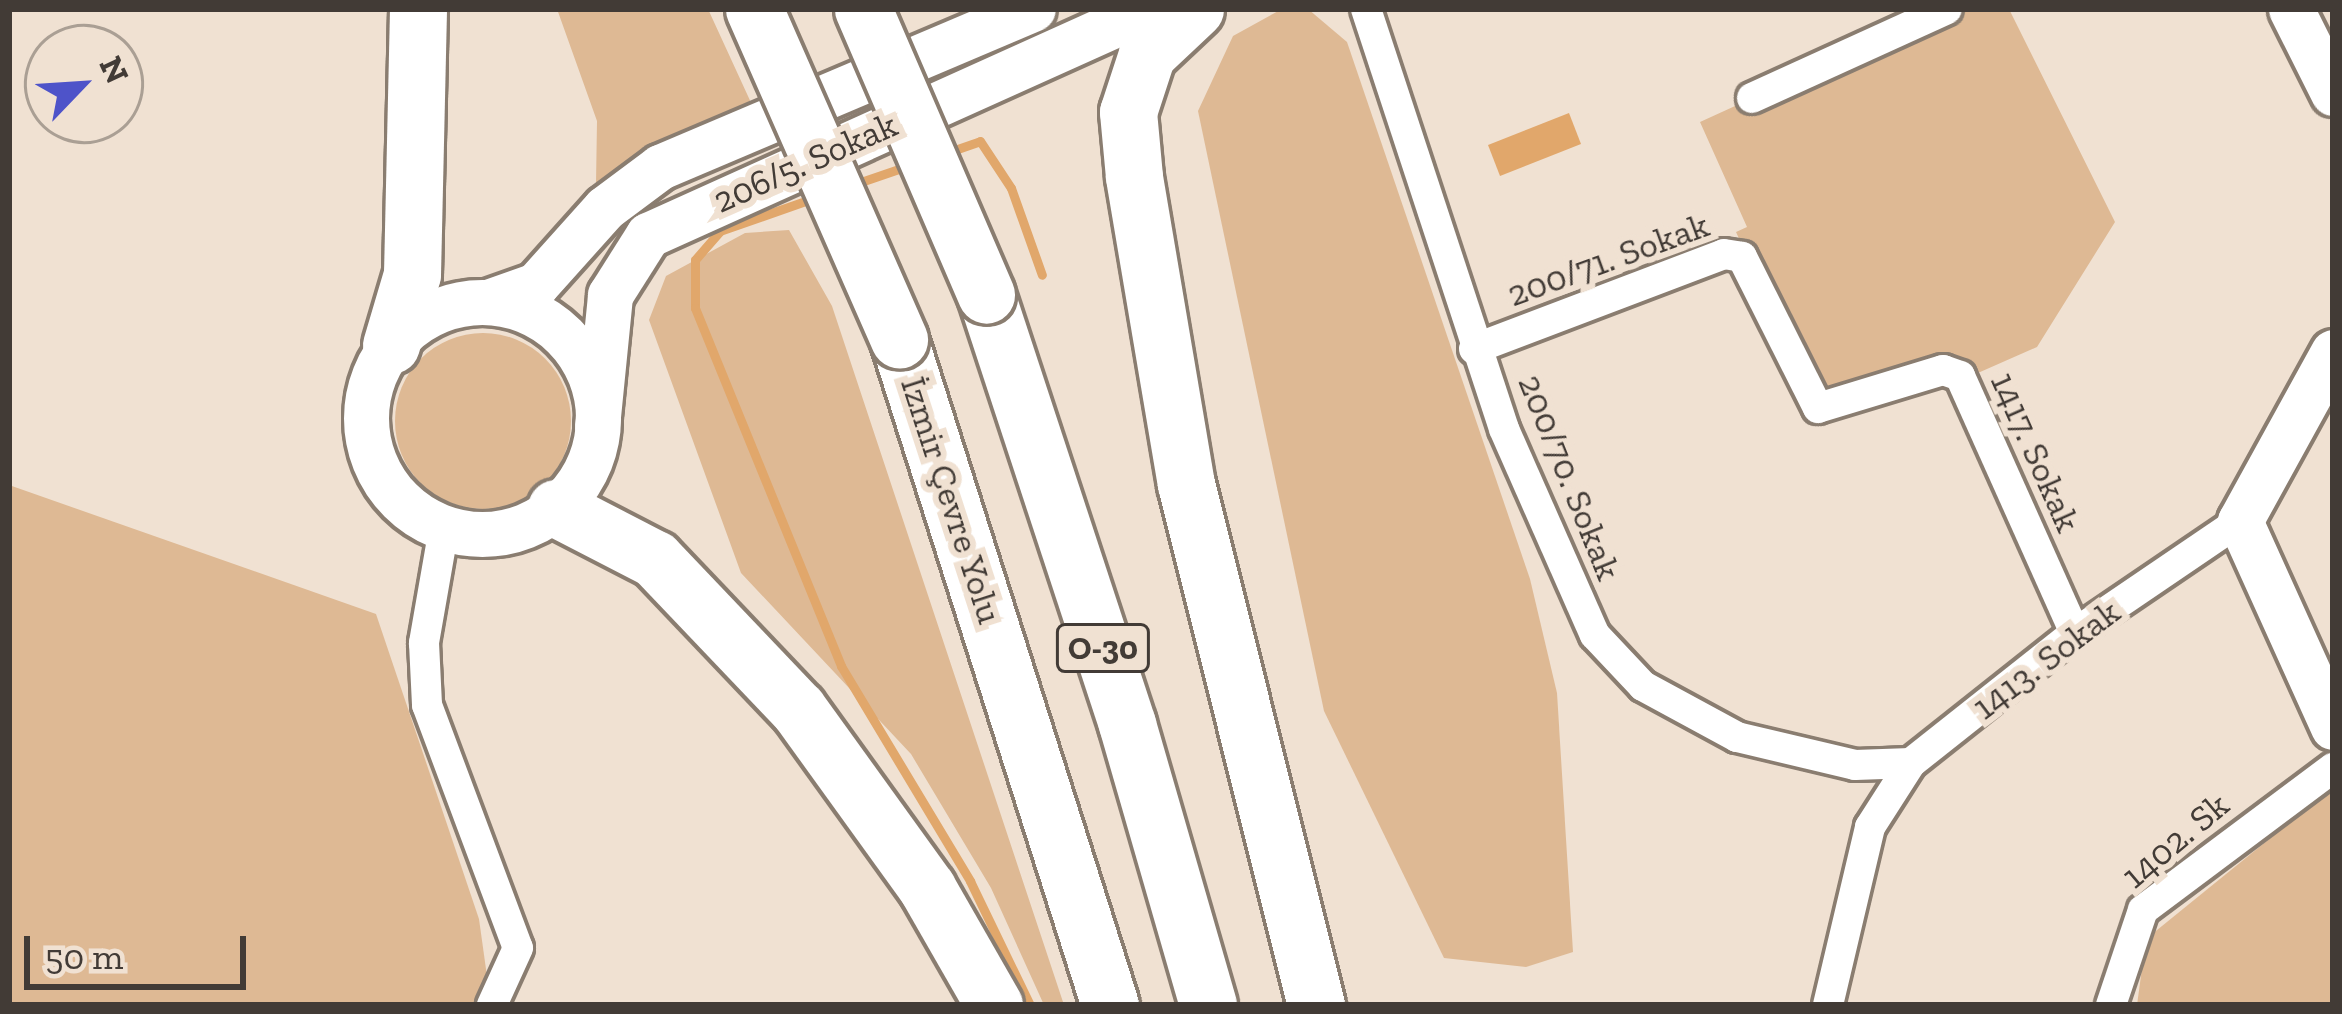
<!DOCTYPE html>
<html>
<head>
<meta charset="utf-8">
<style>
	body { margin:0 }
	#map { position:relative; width:2342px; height:1014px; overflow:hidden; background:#f0e1d2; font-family:"Zilla Slab",serif }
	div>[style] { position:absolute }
	.green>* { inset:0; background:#deb994 }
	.round { border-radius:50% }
	.water>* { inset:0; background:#e1a76b }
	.stream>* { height:9px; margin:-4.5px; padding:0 4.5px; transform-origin:4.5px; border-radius:4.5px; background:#e1a76b }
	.roads { filter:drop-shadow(3px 0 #8a7d70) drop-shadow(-3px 0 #8a7d70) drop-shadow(0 3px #8a7d70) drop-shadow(0 -3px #8a7d70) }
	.minor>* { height:30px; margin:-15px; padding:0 15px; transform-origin:15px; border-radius:15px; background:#fff }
	.secondary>* { height:45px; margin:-22.5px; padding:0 22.5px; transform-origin:22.5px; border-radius:22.5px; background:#fff }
	.secondary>.ring { margin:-22.5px; padding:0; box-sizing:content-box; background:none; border:45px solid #fff; border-radius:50% }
	.motorway>* { height:57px; margin:-28.5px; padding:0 28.5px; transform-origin:28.5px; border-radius:28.5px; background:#fff }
	.bridges { filter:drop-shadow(3px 0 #8a7d70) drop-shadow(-3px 0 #8a7d70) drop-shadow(0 3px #8a7d70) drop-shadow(0 -3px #8a7d70) }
	.motorway-bridge>* { height:57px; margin:-28.5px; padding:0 28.5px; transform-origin:28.5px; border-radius:28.5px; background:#fff }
	span { translate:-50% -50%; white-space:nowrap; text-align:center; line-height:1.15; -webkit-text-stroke:12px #f0e1d2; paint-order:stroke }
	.shield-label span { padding:3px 9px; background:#f0e1d2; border:3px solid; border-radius:9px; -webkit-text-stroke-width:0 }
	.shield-label { font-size:33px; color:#423b36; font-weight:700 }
	.street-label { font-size:36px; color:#423b36 }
	.frame { position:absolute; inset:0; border:12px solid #423b36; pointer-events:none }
	.north { position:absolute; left:24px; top:24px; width:120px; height:120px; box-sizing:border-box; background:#f0e1d2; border:3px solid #aa9f94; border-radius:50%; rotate:65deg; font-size:33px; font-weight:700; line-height:48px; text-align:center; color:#423b36 }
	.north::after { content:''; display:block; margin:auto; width:42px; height:54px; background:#4e53c9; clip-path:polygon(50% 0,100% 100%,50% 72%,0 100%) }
	.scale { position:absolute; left:24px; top:936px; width:222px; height:54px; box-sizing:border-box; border:6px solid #423b36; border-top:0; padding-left:15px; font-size:36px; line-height:42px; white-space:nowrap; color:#423b36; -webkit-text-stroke:9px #f0e1d2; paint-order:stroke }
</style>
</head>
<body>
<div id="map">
	<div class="green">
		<div style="clip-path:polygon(557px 9px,708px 9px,753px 107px,596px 183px,597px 121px)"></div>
		<div style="clip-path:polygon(1282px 9px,1308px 9px,1347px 42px,1530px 579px,1557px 693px,1573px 952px,1526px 967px,1444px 958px,1324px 711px,1198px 111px,1233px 36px)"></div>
		<div style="clip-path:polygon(1947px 9px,2009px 9px,2115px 222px,2037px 347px,1962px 380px,1836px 408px,1752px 267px,1736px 232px,1747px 227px,1700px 122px)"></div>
		<div style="clip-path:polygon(789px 230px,832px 306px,1064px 1005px,1044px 1005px,991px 888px,911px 754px,741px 573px,649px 320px,666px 276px,745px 233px)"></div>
		<div class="round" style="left:395px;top:333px;width:176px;height:176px"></div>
		<div style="clip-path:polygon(9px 485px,376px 614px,479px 919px,491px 1005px,9px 1005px)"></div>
		<div style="clip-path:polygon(2332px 788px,2333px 1005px,2137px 1005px,2146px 939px)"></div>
	</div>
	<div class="water">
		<div style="clip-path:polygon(1569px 113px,1581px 144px,1500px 176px,1488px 145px)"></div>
	</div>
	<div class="stream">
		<div style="left:943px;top:154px;width:39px;rotate:-19deg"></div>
		<div style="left:980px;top:141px;width:56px;rotate:56.6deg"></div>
		<div style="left:1011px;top:188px;width:92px;rotate:70.4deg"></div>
		<div style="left:852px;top:185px;width:61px;rotate:-19deg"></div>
		<div style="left:814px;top:198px;width:100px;rotate:160.7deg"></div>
		<div style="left:720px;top:231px;width:38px;rotate:131deg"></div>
		<div style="left:695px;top:260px;width:48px;rotate:90deg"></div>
		<div style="left:695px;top:308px;width:387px;rotate:67.8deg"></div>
		<div style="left:841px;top:666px;width:251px;rotate:59deg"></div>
		<div style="left:970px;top:881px;width:138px;rotate:64.2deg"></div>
	</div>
	<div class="roads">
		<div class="minor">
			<div style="left:1366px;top:9px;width:442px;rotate:71.8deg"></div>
			<div style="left:1504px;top:429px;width:225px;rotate:66.2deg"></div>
			<div style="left:1595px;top:635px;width:70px;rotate:46.7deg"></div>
			<div style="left:1643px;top:686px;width:107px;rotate:28.5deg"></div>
			<div style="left:1737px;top:737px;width:121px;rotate:13.3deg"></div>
			<div style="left:1855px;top:765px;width:56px;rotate:-2deg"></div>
			<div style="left:1752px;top:98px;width:214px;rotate:-24.5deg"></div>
			<div style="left:1474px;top:349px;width:267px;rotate:-20.8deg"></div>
			<div style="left:1724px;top:254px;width:18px;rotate:9deg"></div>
			<div style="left:1742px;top:257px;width:169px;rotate:63.3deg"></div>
			<div style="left:1818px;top:408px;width:131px;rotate:-16.9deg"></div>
			<div style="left:1943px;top:370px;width:18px;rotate:19deg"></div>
			<div style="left:1960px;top:376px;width:282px;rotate:65.9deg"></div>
			<div style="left:444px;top:528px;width:117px;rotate:99.9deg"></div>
			<div style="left:424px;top:643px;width:62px;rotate:87.2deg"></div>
			<div style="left:427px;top:705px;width:259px;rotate:69.5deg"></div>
			<div style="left:518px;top:948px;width:63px;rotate:114.5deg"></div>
			<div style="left:1828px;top:1005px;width:183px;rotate:-76.7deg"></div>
			<div style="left:1870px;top:827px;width:76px;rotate:-57.4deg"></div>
			<div style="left:1911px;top:763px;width:209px;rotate:-38.4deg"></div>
			<div style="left:2075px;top:633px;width:199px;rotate:-34.2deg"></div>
			<div style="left:2111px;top:1005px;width:100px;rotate:-71.4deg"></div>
			<div style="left:2143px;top:910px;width:237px;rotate:-36.8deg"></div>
		</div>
		<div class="secondary">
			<div style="left:2291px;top:9px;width:94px;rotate:63.4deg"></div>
			<div style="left:488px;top:302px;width:51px;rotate:-19.5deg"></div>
			<div style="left:536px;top:285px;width:103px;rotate:-48.1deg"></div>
			<div style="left:605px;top:208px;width:69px;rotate:-36.7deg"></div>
			<div style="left:660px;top:167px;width:405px;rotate:-23deg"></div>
			<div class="ring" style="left:366px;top:302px;width:187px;height:187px"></div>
			<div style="left:2333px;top:352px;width:193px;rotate:118.8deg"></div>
			<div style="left:2240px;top:521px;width:226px;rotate:65.7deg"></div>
			<div style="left:597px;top:426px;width:132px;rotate:-84.3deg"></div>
			<div style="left:610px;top:295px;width:71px;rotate:-57.7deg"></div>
			<div style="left:648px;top:235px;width:550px;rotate:-24.28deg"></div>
		</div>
		<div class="motorway">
			<div style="left:1195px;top:9px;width:66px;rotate:136.8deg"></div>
			<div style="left:1147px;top:54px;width:61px;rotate:108.1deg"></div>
			<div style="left:1128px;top:112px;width:65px;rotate:84.7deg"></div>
			<div style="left:1134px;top:177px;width:311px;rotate:80.4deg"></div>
			<div style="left:1186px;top:484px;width:537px;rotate:75.99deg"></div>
			<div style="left:986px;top:295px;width:452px;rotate:71.8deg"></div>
			<div style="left:1127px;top:724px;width:292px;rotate:73.9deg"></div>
			<div style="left:899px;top:340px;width:698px;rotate:72.4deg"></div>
			<div style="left:391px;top:345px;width:74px;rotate:-73.5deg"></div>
			<div style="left:412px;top:274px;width:265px;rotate:-88.7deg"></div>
			<div style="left:556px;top:508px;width:111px;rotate:27.3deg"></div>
			<div style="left:655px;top:559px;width:207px;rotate:46.4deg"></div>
			<div style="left:798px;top:709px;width:221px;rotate:54.2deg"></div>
			<div style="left:927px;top:888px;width:135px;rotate:60.2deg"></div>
		</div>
	</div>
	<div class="bridges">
		<div class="motorway-bridge">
			<div style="left:754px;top:9px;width:361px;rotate:66.3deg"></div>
			<div style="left:863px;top:9px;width:311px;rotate:66.7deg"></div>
		</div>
	</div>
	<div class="shield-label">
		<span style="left:1103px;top:648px">O-30</span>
	</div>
	<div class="street-label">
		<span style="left:805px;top:162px;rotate:-24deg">206/5. Sokak</span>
		<span style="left:1608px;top:259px;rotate:-20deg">200/71. Sokak</span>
		<span style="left:2036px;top:452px;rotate:66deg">1417. Sokak</span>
		<span style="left:1570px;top:477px;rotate:68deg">200/70. Sokak</span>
		<span style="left:952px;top:500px;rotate:72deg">İzmir Çevre Yolu</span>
		<span style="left:2046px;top:659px;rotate:-37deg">1413. Sokak</span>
		<span style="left:2175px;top:840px;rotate:-40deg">1402. Sk</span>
	</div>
	<div class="frame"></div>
	<div class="north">N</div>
	<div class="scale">50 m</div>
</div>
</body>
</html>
